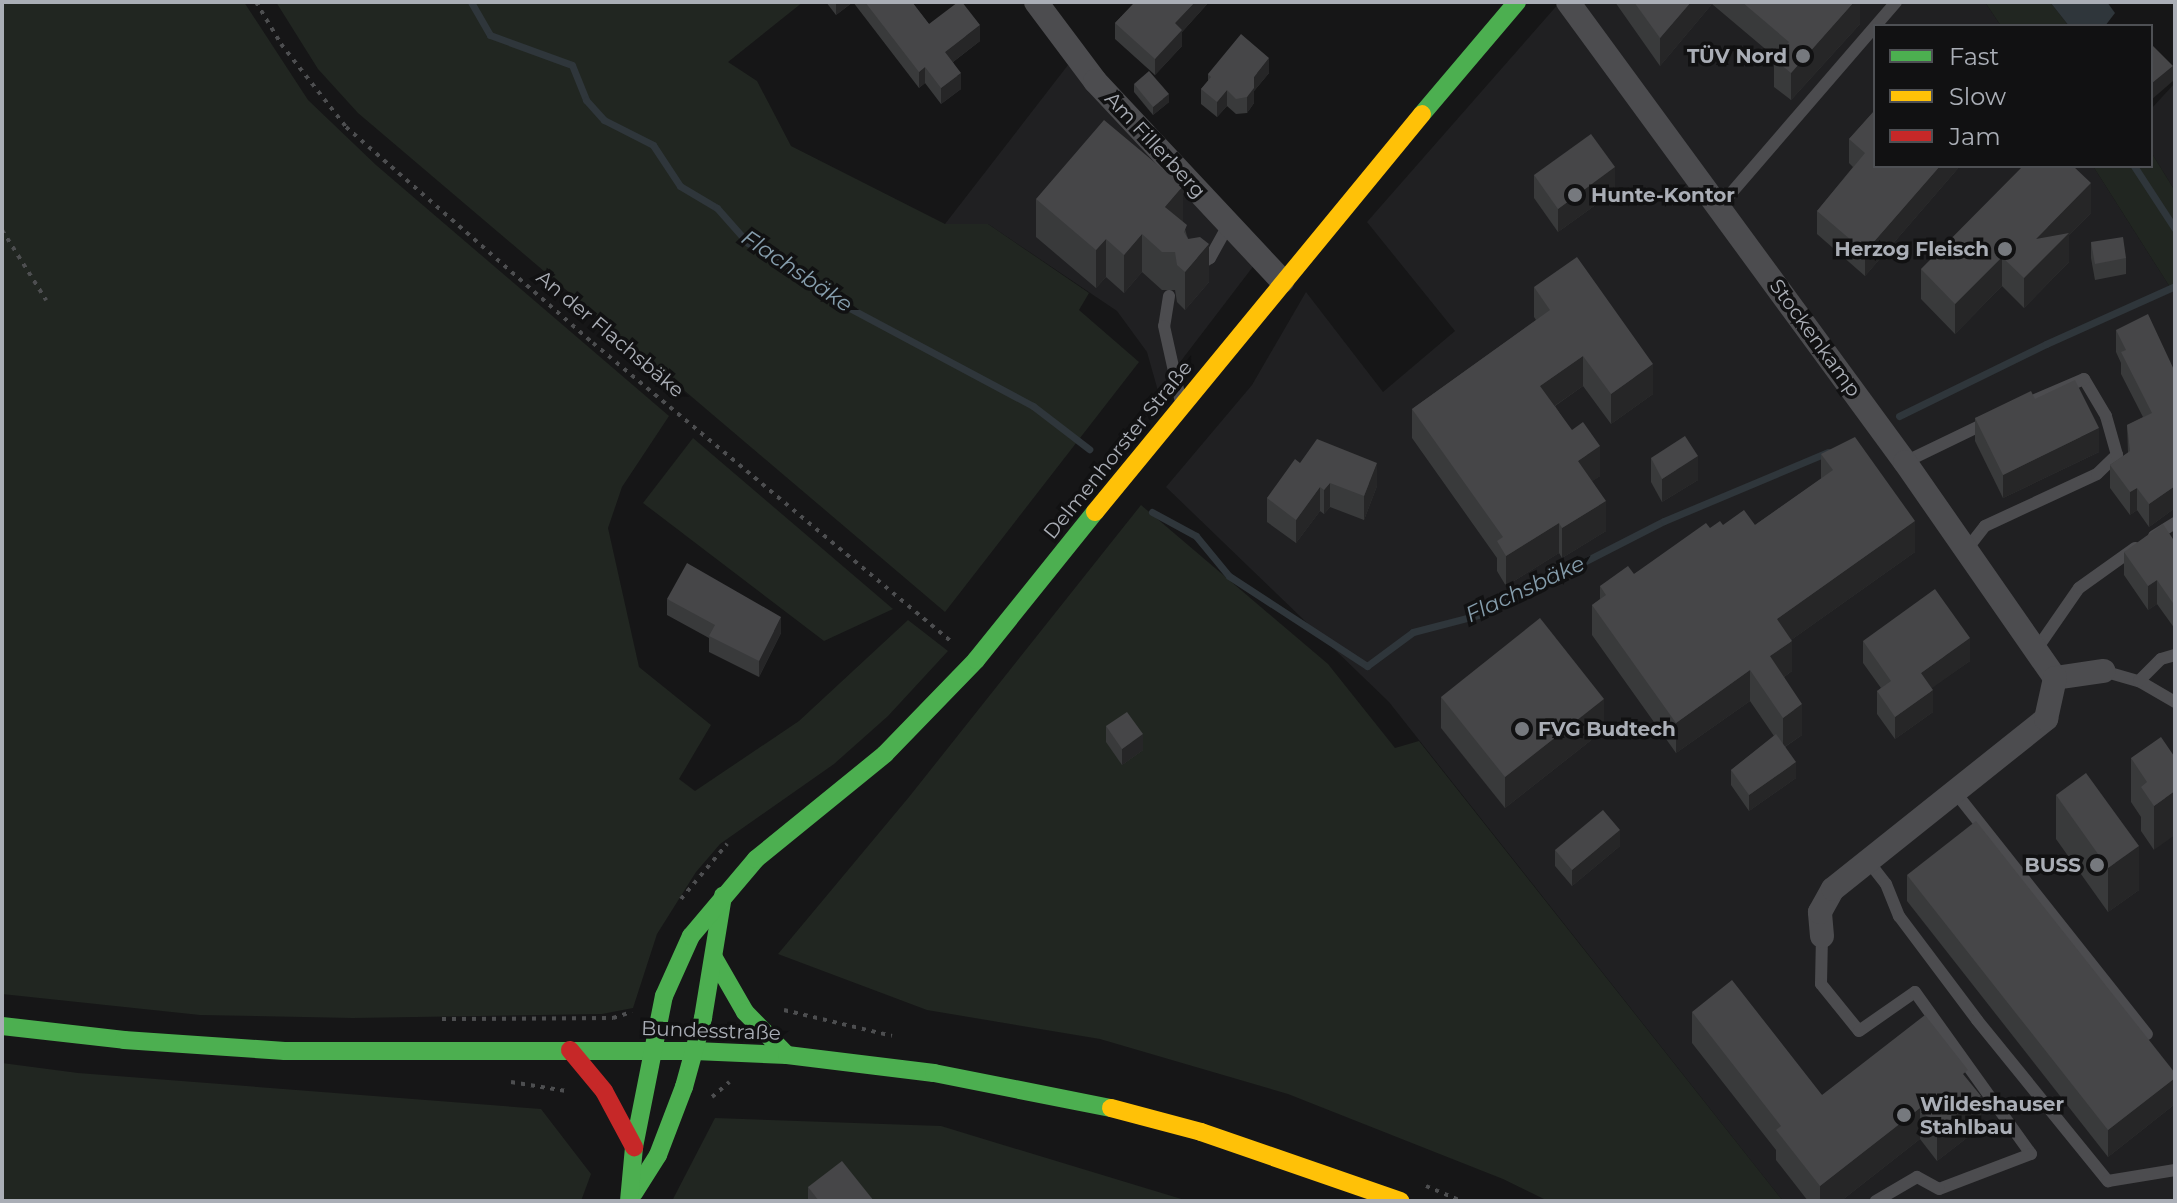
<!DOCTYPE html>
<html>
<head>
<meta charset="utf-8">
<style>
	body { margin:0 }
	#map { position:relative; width:2177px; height:1203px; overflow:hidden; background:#161617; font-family:Montserrat,sans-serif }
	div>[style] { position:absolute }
	.built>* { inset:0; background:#202022 }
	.green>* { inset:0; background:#212621 }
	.water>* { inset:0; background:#2f363b }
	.stream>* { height:7px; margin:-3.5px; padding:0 3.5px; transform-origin:3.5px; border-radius:3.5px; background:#2f363b }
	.path>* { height:4px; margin-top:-2px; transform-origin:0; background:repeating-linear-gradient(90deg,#4d4e50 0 4px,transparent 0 10px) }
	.lane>* { height:12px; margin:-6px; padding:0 6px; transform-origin:6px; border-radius:6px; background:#4c4c4f }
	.street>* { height:24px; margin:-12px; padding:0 12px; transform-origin:12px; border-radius:12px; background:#4c4c4f }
	.fast>* { height:18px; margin:-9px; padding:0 9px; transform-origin:9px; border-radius:9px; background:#4caf50 }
	.slow>* { height:18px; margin:-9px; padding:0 9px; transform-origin:9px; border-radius:9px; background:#ffc107 }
	.jam>* { height:18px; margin:-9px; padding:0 9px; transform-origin:9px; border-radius:9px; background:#c62828 }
	.wall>* { inset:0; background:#393a3b }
	.shaded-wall>* { inset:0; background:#262627 }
	.building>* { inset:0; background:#464648 }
	.dots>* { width:22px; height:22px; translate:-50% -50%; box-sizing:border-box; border:4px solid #111112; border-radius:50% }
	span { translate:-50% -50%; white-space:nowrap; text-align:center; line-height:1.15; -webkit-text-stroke:7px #111112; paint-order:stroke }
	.poi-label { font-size:20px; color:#aaaeb6; font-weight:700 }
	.right { translate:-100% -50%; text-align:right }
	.left { translate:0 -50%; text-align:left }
	.street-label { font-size:20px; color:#aaaeb6 }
	.water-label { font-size:22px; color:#859dac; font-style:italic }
	.frame { position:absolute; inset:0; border:4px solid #aaaeb6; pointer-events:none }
	.legend { position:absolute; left:1873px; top:24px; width:280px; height:144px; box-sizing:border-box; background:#111112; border:2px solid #4e5054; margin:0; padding:10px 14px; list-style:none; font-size:24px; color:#aaaeb6 }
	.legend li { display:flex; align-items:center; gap:16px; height:40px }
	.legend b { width:40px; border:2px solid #4e5054 }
</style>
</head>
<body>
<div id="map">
	<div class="built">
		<div style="clip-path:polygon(1560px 2px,1985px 2px,2001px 26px,1875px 26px,1875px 166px,2093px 166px,2175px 295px,2175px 1201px,1783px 1201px,1389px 702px,1166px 487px,1252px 385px,1306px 292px,1383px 392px,1455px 331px,1367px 222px)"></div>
		<div style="clip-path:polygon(1068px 65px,1255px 264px,1158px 391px,1147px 352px,1117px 311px,988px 224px,945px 224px)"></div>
		<div style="clip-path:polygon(2175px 83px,2175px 191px,2151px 152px,2151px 109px)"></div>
	</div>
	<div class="green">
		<div style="clip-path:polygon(2px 2px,244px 2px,308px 100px,376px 165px,669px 416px,622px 487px,608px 528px,639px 667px,711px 725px,679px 779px,695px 791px,799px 721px,908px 620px,948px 651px,888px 716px,834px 764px,720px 844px,696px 872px,657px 934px,633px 1008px,602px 1014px,353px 1018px,200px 1015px,2px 994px)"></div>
		<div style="clip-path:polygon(276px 2px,803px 2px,728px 62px,757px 81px,791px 146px,945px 224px,988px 224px,1089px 293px,1079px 310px,1139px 362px,945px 612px,358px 113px,318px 69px)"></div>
		<div style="clip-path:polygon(1985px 2px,2050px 2px,2069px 26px,2001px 26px)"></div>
		<div style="clip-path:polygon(2151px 152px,2175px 191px,2175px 295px,2093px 166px,2151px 166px)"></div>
		<div style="clip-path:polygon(693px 438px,893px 609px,824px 641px,643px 503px)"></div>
		<div style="clip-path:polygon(1141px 505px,1328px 664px,1395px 748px,1419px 741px,1783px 1201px,1548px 1201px,1503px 1179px,1288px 1094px,1100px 1039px,927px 1010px,778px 954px,909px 797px)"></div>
		<div style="clip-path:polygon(2px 1063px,78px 1073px,541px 1109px,591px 1174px,581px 1201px,2px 1201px)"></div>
		<div style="clip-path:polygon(715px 1118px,941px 1126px,1188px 1201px,672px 1201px)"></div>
	</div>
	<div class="water">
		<div style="clip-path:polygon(2050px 2px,2107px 2px,2115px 13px,2105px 26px,2069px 26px)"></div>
	</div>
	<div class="stream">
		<div style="left:471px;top:2px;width:38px;rotate:60deg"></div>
		<div style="left:490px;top:35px;width:87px;rotate:20.1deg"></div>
		<div style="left:572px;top:65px;width:38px;rotate:68deg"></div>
		<div style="left:586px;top:100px;width:27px;rotate:48deg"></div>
		<div style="left:604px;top:120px;width:55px;rotate:27deg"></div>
		<div style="left:653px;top:145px;width:49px;rotate:56.6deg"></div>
		<div style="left:680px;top:186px;width:43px;rotate:30.7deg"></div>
		<div style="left:717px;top:208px;width:47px;rotate:48.5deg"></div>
		<div style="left:748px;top:243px;width:22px;rotate:21deg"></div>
		<div style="left:769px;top:251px;width:73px;rotate:37.8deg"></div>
		<div style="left:827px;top:296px;width:234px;rotate:28.1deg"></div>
		<div style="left:1033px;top:406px;width:71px;rotate:37.5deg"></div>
		<div style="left:2134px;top:166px;width:75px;rotate:56.9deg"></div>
		<div style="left:1899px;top:416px;width:164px;rotate:-26.1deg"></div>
		<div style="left:2046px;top:344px;width:141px;rotate:-24.2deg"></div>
		<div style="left:1152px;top:512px;width:50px;rotate:28.6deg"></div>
		<div style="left:1196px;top:536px;width:52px;rotate:50.5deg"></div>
		<div style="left:1229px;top:576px;width:165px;rotate:33.1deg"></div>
		<div style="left:1367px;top:666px;width:57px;rotate:-36.5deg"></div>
		<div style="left:1413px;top:632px;width:71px;rotate:-14.6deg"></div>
		<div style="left:1482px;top:614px;width:204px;rotate:-27.1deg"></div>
		<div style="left:1664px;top:521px;width:178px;rotate:-22.8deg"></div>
	</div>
	<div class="path">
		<div style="left:256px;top:2px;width:49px;rotate:59.2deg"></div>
		<div style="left:281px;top:44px;width:105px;rotate:51.9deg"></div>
		<div style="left:346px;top:127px;width:328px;rotate:41.2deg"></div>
		<div style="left:593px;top:343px;width:467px;rotate:39.8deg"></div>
		<div style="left:2px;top:230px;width:83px;rotate:57.8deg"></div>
		<div style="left:681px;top:899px;width:72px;rotate:-50.1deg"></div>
		<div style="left:784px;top:1010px;width:111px;rotate:13.5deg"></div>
		<div style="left:442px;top:1019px;width:171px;rotate:-0.3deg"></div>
		<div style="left:613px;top:1018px;width:20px;rotate:-18deg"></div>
		<div style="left:511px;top:1082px;width:56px;rotate:9.3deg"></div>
		<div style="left:712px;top:1097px;width:23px;rotate:-41deg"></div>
		<div style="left:1426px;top:1186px;width:38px;rotate:23deg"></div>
	</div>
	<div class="lane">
		<div style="left:1720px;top:206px;width:269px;rotate:-49.2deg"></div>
		<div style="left:1197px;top:266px;width:15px;rotate:-32deg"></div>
		<div style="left:1210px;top:258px;width:38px;rotate:-61deg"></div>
		<div style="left:1169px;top:296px;width:30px;rotate:99deg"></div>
		<div style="left:1164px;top:326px;width:74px;rotate:77.5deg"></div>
		<div style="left:1905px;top:462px;width:94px;rotate:-25.8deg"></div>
		<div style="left:2154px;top:536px;width:25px;rotate:-32deg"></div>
		<div style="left:1967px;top:549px;width:29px;rotate:-52deg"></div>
		<div style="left:1985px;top:526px;width:123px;rotate:-24.9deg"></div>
		<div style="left:2097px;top:474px;width:28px;rotate:-44deg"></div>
		<div style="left:2117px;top:455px;width:41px;rotate:-105.8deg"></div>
		<div style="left:2106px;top:416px;width:43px;rotate:-120.7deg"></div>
		<div style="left:2084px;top:379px;width:69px;rotate:156.8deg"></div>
		<div style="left:2036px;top:650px;width:75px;rotate:-55.3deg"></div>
		<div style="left:2079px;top:588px;width:69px;rotate:-35.5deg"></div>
		<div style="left:2103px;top:671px;width:37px;rotate:16deg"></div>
		<div style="left:2139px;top:681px;width:42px;rotate:30.3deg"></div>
		<div style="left:2139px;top:681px;width:31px;rotate:-45deg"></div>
		<div style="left:2161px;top:659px;width:15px;rotate:-16deg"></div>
		<div style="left:1955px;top:792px;width:309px;rotate:51.6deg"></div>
		<div style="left:1868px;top:861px;width:29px;rotate:52deg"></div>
		<div style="left:1886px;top:884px;width:35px;rotate:68deg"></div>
		<div style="left:1899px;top:916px;width:130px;rotate:53.1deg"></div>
		<div style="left:1977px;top:1020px;width:208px;rotate:50.9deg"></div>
		<div style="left:2108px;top:1181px;width:68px;rotate:-9.3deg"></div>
		<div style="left:1822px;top:936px;width:48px;rotate:91.2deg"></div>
		<div style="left:1821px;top:984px;width:60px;rotate:51deg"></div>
		<div style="left:1859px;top:1031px;width:68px;rotate:-34.9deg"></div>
		<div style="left:1915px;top:992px;width:199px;rotate:54.4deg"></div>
		<div style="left:2031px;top:1154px;width:98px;rotate:159.2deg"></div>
		<div style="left:1939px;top:1189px;width:25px;rotate:-151deg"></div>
		<div style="left:1917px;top:1177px;width:48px;rotate:149.7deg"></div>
	</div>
	<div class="street">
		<div style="left:1036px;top:2px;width:99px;rotate:53.2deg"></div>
		<div style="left:1095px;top:81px;width:274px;rotate:46.9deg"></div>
		<div style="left:1568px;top:2px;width:570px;rotate:53.77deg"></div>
		<div style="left:1905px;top:462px;width:263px;rotate:55.2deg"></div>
		<div style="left:2055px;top:678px;width:49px;rotate:-8.3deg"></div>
		<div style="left:1822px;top:936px;width:24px;rotate:-95deg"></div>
		<div style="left:1820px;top:912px;width:26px;rotate:-61deg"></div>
		<div style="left:1833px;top:889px;width:273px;rotate:-38.6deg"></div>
		<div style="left:2046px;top:719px;width:42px;rotate:-77.6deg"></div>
	</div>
	<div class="fast">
		<div style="left:1422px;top:114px;width:147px;rotate:-49.7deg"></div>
		<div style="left:714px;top:958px;width:62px;rotate:60.1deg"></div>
		<div style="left:745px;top:1012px;width:60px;rotate:45.7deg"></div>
		<div style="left:2px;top:1026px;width:123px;rotate:6.5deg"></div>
		<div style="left:124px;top:1040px;width:161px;rotate:3.9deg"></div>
		<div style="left:285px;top:1051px;width:410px"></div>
		<div style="left:695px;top:1051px;width:92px;rotate:2.5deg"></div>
		<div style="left:787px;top:1055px;width:148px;rotate:7deg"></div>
		<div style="left:934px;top:1073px;width:180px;rotate:11.2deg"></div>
		<div style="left:634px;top:1193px;width:45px;rotate:-57.7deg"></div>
		<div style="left:658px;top:1155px;width:73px;rotate:-69.1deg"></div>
		<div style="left:684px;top:1087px;width:72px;rotate:-74.6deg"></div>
		<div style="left:703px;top:1018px;width:124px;rotate:-80.7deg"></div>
		<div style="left:629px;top:1201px;width:54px;rotate:-84.7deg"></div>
		<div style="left:634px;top:1147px;width:154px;rotate:-78.8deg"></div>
		<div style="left:664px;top:996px;width:66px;rotate:-65.8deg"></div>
		<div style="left:691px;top:936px;width:101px;rotate:-49.8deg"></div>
		<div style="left:756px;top:859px;width:166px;rotate:-39.1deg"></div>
		<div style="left:885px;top:754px;width:131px;rotate:-45.9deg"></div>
		<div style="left:976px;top:660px;width:190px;rotate:-51.2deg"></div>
	</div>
	<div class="slow">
		<div style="left:1095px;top:512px;width:515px;rotate:-50.59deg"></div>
		<div style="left:1111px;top:1108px;width:93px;rotate:14.9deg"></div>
		<div style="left:1201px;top:1132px;width:211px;rotate:19.1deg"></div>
	</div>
	<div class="jam">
		<div style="left:570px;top:1050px;width:53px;rotate:50.3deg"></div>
		<div style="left:604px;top:1091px;width:64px;rotate:61.8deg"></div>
	</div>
	<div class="wall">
		<div style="clip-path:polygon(826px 2px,912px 2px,929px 24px,980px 41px,953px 62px,961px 89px,941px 104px,925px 83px,919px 88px,853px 2px,836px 15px)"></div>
		<div style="clip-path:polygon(1135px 2px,1209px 2px,1182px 32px,1182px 46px,1155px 75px,1115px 39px,1115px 23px)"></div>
		<div style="clip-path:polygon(1615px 2px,1860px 2px,1860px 24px,1791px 100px,1774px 87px,1774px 59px,1776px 58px,1712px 4px,1660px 66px)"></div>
		<div style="clip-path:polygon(1269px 73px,1254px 91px,1254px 103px,1247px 113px,1236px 114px,1227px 106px,1217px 117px,1201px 104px,1201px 89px,1208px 81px,1208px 74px)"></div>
		<div style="clip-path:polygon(1134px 84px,1169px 102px,1153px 115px,1134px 92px)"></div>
		<div style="clip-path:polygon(1875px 110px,1875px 166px,1960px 166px,1865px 276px,1817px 234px,1817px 211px,1853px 167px,1849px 163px,1849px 139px)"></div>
		<div style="clip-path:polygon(1534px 175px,1615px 191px,1558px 232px,1534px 198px)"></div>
		<div style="clip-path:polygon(1036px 199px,1183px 222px,1187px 236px,1209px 282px,1185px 310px,1177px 302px,1175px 290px,1162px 290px,1142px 272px,1124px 293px,1106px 277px,1096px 288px,1036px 237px)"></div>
		<div style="clip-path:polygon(2091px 213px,2069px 235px,2069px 262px,2024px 308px,2002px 286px,1955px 334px,1921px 299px,1921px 269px)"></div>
		<div style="clip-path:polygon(2091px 242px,2126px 258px,2126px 274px,2095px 280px,2091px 258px)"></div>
		<div style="clip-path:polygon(1534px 287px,1653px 394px,1611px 424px,1583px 386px,1555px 406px,1600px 476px,1592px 481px,1606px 531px,1562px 558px,1559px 553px,1506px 586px,1497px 571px,1497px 558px,1412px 438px,1412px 409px,1536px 320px,1534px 317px)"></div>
		<div style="clip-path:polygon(2116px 330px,2175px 372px,2175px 508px,2149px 527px,2137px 510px,2130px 515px,2110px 488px,2110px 465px,2128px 453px,2127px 425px,2143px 417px,2121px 374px,2121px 363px,2116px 352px)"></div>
		<div style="clip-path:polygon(2035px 399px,2099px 452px,2003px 498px,1975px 441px,1975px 418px)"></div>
		<div style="clip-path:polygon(1821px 454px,1915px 552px,1791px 640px,1792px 671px,1784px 677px,1802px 735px,1785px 747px,1796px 778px,1749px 811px,1731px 785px,1731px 770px,1774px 736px,1750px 701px,1676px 753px,1592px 635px,1592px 605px,1600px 599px,1600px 586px,1634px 574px,1710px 528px,1723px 525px,1755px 525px,1821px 479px)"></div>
		<div style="clip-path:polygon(1651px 458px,1698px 480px,1662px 502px,1651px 482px)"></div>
		<div style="clip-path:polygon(1300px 463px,1377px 486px,1364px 520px,1330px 507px,1324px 514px,1320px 511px,1296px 543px,1267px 522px,1267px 498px)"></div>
		<div style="clip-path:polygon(2175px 542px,2175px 629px,2157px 604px,2148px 610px,2124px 575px,2124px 552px)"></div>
		<div style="clip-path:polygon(667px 599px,781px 633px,759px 677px,709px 652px,709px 638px,667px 615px)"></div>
		<div style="clip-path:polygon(1863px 641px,1970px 661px,1931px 688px,1933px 712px,1895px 739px,1877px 714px,1877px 691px,1881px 688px,1863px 663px)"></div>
		<div style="clip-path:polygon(1441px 697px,1604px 730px,1505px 808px,1441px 728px)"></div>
		<div style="clip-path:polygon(1106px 726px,1143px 750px,1122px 765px,1106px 742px)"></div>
		<div style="clip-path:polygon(2174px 756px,2154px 850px,2141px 831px,2141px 817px,2131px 802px,2131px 758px)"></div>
		<div style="clip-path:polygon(2056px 795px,2139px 890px,2108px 912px,2056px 839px)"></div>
		<div style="clip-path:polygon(1620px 846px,1572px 886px,1555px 866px,1555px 850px)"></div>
		<div style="clip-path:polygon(1907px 875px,2175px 1073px,2175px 1104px,2108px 1157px,1907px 901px)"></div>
		<div style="clip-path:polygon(1692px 1012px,1822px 1095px,1968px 1080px,1981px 1127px,1937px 1161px,1920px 1139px,1841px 1201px,1808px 1201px,1776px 1160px,1776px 1150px,1692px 1043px)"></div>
		<div style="clip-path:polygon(808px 1187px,874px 1201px,808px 1201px)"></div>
	</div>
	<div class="shaded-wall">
		<div style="clip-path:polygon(836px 2px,853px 2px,836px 15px)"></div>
		<div style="clip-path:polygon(1195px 2px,1209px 2px,1182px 32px,1182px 46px,1155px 75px,1155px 59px,1175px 23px)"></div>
		<div style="clip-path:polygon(1691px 2px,1712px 2px,1712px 4px,1660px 66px,1660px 38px)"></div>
		<div style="clip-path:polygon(1854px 2px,1860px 2px,1860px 24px,1791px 100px,1791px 73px)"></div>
		<div style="clip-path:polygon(980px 25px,980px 41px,945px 68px,945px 52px)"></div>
		<div style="clip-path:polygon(1269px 58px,1269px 73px,1254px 91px,1254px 103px,1247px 113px,1247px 97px,1254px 77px)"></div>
		<div style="clip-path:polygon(2173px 66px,2173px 81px,2151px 100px,2151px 84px)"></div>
		<div style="clip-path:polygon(925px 67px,925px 83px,919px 88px,919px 72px)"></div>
		<div style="clip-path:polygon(961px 73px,961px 89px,941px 104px,941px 88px)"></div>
		<div style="clip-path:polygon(1227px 90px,1227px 106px,1217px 117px,1217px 102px)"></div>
		<div style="clip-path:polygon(1169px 94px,1169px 102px,1153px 115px,1153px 107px)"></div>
		<div style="clip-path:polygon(1940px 166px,1960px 166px,1865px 276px,1865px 252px)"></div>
		<div style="clip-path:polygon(1615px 167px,1615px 191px,1558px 232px,1558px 209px)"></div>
		<div style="clip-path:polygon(2091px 183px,2091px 213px,2069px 235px,2069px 262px,2024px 308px,2024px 278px,2036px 239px)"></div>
		<div style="clip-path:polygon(1183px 186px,1183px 224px,1165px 207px)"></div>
		<div style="clip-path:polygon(1142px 234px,1142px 272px,1124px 293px,1124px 255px)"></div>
		<div style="clip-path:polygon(1106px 239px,1106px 277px,1096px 288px,1096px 250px)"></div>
		<div style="clip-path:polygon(1209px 244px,1209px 282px,1185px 310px,1185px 272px)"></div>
		<div style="clip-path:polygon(2002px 257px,2002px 286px,1955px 334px,1955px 304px)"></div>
		<div style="clip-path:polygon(1583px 356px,1583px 386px,1540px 416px,1540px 386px)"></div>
		<div style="clip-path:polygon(1653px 364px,1653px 394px,1611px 424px,1611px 394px)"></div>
		<div style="clip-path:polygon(2099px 428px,2099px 452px,2003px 498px,2003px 475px)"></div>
		<div style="clip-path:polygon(1600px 446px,1600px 476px,1578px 491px,1578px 461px)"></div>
		<div style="clip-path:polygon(1698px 456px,1698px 480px,1662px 502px,1662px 479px)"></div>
		<div style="clip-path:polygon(1377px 463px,1377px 486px,1364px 520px,1364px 496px)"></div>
		<div style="clip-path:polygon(1330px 483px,1330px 507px,1324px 514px,1324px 490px)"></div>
		<div style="clip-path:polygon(2175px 486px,2175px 508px,2149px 527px,2149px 504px)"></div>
		<div style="clip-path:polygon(1320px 487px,1320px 511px,1296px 543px,1296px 520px)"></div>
		<div style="clip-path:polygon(2137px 488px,2137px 510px,2130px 515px,2130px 492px)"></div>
		<div style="clip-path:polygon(1606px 501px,1606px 531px,1562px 558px,1562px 528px)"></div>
		<div style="clip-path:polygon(1915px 521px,1915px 552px,1777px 650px,1777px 619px)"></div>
		<div style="clip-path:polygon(1559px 523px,1559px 553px,1506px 586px,1506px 556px)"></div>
		<div style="clip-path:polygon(2157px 580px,2157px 604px,2148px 610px,2148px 586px)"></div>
		<div style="clip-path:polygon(781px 617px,781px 633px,759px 677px,759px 661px)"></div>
		<div style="clip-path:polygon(1970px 638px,1970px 661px,1921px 696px,1921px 673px)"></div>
		<div style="clip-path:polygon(1792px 641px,1792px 671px,1770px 687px,1770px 656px)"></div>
		<div style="clip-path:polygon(1750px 670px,1750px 701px,1676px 753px,1676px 723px)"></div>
		<div style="clip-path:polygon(1933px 690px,1933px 712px,1895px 739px,1895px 717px)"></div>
		<div style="clip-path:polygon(1604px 699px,1604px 730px,1505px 808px,1505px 777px)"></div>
		<div style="clip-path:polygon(1802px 704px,1802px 735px,1783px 748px,1783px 718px)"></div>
		<div style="clip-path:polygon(1143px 734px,1143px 750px,1122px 765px,1122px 749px)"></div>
		<div style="clip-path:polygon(1796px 762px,1796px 778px,1749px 811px,1749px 795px)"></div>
		<div style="clip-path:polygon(2175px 791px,2175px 835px,2154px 850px,2154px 806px)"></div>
		<div style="clip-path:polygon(1620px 830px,1620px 846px,1572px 886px,1572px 870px)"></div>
		<div style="clip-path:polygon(2139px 846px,2139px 890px,2108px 912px,2108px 868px)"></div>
		<div style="clip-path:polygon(2175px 1078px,2175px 1104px,2108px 1157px,2108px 1130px)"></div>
		<div style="clip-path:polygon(1981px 1096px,1981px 1127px,1937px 1161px,1937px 1130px)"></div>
		<div style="clip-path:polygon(1920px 1108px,1920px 1139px,1841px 1201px,1820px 1201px,1820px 1186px)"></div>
	</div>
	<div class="building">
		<div style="clip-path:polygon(865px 2px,912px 2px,929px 24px,958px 2px,962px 2px,980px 25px,945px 52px,961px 73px,941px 88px,925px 67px,919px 72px)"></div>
		<div style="clip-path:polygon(1135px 2px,1195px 2px,1175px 23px,1182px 30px,1155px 59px,1115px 23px)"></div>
		<div style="clip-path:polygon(1634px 2px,1691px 2px,1660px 38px)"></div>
		<div style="clip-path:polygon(1742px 2px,1854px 2px,1791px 73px,1774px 59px,1789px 42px)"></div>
		<div style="clip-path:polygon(1241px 34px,1269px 58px,1254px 77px,1254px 88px,1247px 97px,1236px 99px,1227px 90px,1217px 102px,1201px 89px,1211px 77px,1208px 74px)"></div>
		<div style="clip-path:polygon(2153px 46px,2173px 66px,2151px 84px,2151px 47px)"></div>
		<div style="clip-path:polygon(1149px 71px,1169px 94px,1153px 107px,1134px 84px)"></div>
		<div style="clip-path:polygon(1875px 110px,1875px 166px,1940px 166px,1865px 252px,1817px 211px,1865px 153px,1849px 139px)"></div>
		<div style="clip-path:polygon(1104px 120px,1183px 186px,1165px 207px,1187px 225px,1184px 232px,1188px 239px,1200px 237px,1209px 244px,1185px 272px,1177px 265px,1175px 252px,1162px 252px,1142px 234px,1124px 255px,1106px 239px,1096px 250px,1036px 199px)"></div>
		<div style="clip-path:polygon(1591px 134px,1615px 167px,1558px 209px,1534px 175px)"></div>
		<div style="clip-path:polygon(2023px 166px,2073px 166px,2091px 183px,2036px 239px,2069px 233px,2024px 278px,2002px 257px,1955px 304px,1921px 269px)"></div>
		<div style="clip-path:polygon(2123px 237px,2126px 258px,2095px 264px,2091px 242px)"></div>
		<div style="clip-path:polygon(1577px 257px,1653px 364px,1611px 394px,1583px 356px,1540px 386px,1572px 430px,1583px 422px,1600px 446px,1578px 461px,1606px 501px,1562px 528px,1559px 523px,1506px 556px,1497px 541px,1503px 537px,1412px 409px,1550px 310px,1534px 287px)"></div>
		<div style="clip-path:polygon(2148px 314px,2175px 372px,2175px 486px,2149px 504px,2137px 488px,2130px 492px,2110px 465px,2130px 451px,2127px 425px,2152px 413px,2121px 352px,2126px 350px,2116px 330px)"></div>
		<div style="clip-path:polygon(2075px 380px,2099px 428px,2003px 475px,1975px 418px,2031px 391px,2035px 399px)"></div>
		<div style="clip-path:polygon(1685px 436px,1698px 456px,1662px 479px,1651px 458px)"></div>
		<div style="clip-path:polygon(1855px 437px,1915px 521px,1777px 619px,1792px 641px,1770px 656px,1802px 704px,1783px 718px,1750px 670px,1676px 723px,1592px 605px,1606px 595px,1600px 586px,1628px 566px,1634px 574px,1706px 523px,1710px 528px,1720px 521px,1723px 525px,1744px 510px,1755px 525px,1833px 470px,1821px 454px)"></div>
		<div style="clip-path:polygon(1317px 439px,1377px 463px,1364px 496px,1330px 483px,1324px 490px,1320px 487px,1296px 520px,1267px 498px,1295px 459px,1300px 463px)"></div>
		<div style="clip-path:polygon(2163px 524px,2175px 542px,2175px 606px,2157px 580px,2148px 586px,2124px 552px)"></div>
		<div style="clip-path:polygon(687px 563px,781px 617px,759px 661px,709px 636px,715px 625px,667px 599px)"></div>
		<div style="clip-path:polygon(1935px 589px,1970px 638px,1921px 673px,1933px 690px,1895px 717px,1877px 691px,1891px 681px,1863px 641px)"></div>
		<div style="clip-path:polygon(1540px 618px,1604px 699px,1505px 777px,1441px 697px)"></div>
		<div style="clip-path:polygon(1127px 712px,1143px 734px,1122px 749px,1106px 726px)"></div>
		<div style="clip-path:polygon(1776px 734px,1796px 762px,1749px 795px,1731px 770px)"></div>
		<div style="clip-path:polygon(2161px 737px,2174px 756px,2175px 755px,2175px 791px,2154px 806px,2141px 787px,2147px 782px,2131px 758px)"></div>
		<div style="clip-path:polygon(2086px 773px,2139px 846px,2108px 868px,2056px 795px)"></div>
		<div style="clip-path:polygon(1603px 810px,1620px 830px,1572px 870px,1555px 850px)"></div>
		<div style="clip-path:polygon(1976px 821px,2175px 1073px,2175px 1078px,2108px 1130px,1907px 875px)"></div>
		<div style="clip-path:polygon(1732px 980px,1822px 1095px,1925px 1015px,1968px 1070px,1963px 1074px,1981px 1096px,1937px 1130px,1920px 1108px,1820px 1186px,1776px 1130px,1781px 1126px,1692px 1012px)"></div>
		<div style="clip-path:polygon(842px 1161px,874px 1201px,819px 1201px,808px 1187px)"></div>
	</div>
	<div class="dots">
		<div style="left:1803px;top:56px;background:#76797e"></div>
		<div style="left:1575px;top:195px;background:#76797e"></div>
		<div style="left:2005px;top:249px;background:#76797e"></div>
		<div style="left:1522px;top:729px;background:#76797e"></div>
		<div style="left:2097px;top:865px;background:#76797e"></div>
		<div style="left:1904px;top:1115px;background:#76797e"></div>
	</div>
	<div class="poi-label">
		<span class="right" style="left:1787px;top:56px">TÜV Nord</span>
		<span class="left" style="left:1591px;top:195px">Hunte-Kontor</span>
		<span class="right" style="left:1989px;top:249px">Herzog Fleisch</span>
		<span class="left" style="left:1538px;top:729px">FVG Budtech</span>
		<span class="right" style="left:2081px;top:865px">BUSS</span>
		<span class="left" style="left:1920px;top:1116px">Wildeshauser<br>Stahlbau</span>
	</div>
	<div class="street-label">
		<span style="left:1155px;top:145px;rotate:47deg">Am Fillerberg</span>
		<span style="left:610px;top:334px;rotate:40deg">An der Flachsbäke</span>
		<span style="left:1815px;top:338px;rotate:54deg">Stockenkamp</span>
		<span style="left:1118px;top:450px;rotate:-51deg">Delmenhorster Straße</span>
		<span style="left:711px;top:1031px;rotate:2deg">Bundesstraße</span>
	</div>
	<div class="water-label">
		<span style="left:797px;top:271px;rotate:34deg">Flachsbäke</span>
		<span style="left:1525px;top:589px;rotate:-25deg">Flachsbäke</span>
	</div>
	<div class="frame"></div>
	<ul class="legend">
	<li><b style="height:10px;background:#4caf50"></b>Fast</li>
	<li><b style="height:10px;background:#ffc107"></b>Slow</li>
	<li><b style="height:10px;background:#c62828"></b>Jam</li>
	</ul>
</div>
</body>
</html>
